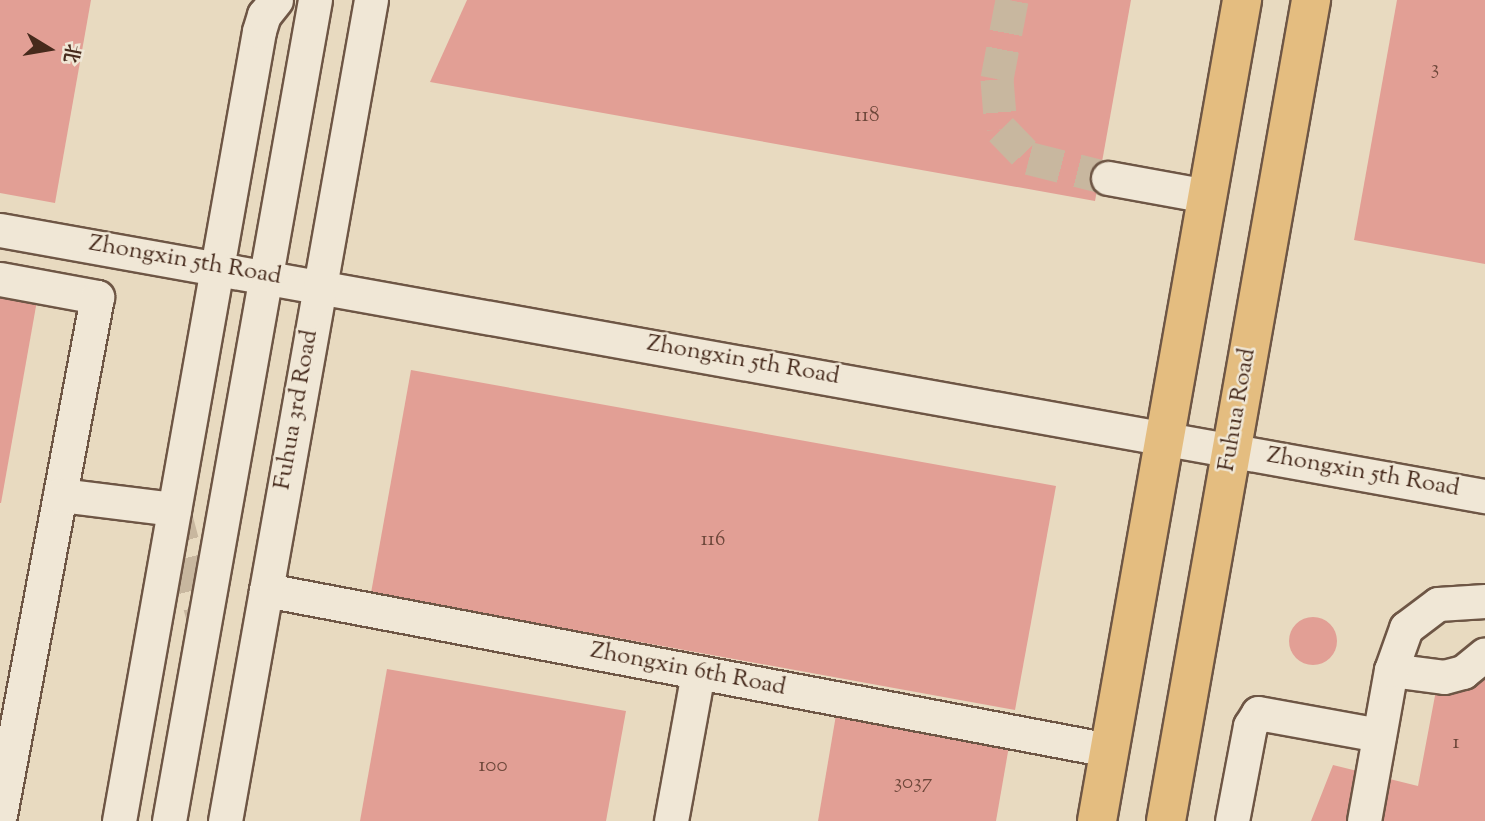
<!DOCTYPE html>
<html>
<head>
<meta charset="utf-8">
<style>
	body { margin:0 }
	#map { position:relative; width:1485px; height:821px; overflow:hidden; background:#e8dac0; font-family:"Sorts Mill Goudy","Noto Serif SC",serif }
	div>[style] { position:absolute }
	.building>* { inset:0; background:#e29f95 }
	.round { border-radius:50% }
	.minor-tunnel>* { height:33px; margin-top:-16.5px; transform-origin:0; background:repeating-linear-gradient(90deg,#c8b79f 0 33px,transparent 0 50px) }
	.roads { filter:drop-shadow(2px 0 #6e5645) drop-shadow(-2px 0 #6e5645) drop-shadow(0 2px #6e5645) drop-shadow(0 -2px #6e5645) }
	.minor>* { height:33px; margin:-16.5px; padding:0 16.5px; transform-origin:16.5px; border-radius:16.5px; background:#f0e7d6 }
	.major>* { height:38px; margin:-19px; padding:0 19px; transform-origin:19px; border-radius:19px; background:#e4bd80 }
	span { translate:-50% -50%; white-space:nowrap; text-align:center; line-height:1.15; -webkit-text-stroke:5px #f0e7d6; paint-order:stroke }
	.number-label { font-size:21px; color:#6d473a }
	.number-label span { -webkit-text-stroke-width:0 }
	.street-label { font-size:24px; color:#462a1c }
	.north { position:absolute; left:14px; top:14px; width:70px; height:70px; -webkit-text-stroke:5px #f0e7d6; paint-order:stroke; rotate:101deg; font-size:19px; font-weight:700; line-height:28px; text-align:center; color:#462a1c }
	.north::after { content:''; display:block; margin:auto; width:24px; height:32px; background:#462a1c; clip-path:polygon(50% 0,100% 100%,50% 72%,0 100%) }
</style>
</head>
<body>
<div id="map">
	<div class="building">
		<div style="clip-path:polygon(0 0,91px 0,55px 203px,0 193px)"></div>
		<div style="clip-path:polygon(467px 0,1131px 0,1095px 201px,430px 82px)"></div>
		<div style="clip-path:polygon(1397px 0,1485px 0,1485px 264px,1354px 240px)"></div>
		<div style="clip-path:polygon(0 289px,38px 295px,1px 503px,0 503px)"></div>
		<div style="clip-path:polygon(411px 370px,1056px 486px,1015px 710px,371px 593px)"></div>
		<div class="round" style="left:1289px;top:617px;width:48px;height:48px"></div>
		<div style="clip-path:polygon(1485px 665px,1485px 821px,1311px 821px,1333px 765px,1418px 786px,1437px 685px)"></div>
		<div style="clip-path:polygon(387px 669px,626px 711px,606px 821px,360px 821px)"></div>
		<div style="clip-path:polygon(836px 715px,1009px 746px,996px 821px,818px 821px)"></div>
	</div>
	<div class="minor-tunnel">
		<div style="left:1012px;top:0;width:80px;rotate:100.8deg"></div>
		<div style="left:997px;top:79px;width:50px;rotate:85.4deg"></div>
		<div style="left:1001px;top:129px;width:40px;rotate:46deg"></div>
		<div style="left:1029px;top:158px;width:81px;rotate:14.2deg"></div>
		<div style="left:174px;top:509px;width:117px;rotate:75.1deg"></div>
	</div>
	<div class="roads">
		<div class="minor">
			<div style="left:1108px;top:178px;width:101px;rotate:10.3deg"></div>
			<div style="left:0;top:230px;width:1509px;rotate:10.16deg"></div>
			<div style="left:0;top:279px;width:99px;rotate:10.5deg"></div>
			<div style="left:97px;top:297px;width:527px;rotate:100.61deg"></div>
			<div style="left:60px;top:495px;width:115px;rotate:7deg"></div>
			<div style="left:266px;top:590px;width:858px;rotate:10.75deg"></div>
			<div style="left:1391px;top:670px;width:53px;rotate:7.5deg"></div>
			<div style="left:1444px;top:677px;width:20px;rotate:-15deg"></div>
			<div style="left:1463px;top:672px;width:28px;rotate:-39deg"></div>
			<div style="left:119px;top:821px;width:802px;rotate:-79.95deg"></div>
			<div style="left:259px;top:31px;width:17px;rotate:-73deg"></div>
			<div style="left:264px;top:15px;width:19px;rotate:-51deg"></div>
			<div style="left:169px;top:821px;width:834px;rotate:-79.92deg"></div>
			<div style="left:225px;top:821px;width:834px;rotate:-79.92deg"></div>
			<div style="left:671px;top:821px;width:151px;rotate:-79.7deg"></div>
			<div style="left:1232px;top:821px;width:97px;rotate:-79.3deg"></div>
			<div style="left:1250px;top:726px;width:15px;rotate:-58deg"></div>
			<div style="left:1258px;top:713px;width:123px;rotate:10.3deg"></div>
			<div style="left:1364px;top:821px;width:153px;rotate:-79.9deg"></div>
			<div style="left:1391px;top:670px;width:45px;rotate:-70.3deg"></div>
			<div style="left:1406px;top:628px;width:40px;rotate:-37deg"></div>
			<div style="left:1438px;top:604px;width:47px;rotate:-3.7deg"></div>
		</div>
		<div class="major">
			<div style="left:1097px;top:821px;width:834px;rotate:-79.98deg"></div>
			<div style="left:1166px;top:821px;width:834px;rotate:-79.98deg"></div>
		</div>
	</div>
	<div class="number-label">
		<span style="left:1435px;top:69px">3</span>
		<span style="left:867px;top:116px">118</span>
		<span style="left:713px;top:540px">116</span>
		<span style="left:1456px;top:743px">1</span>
		<span style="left:493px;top:766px">100</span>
		<span style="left:913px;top:783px">3037</span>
	</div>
	<div class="street-label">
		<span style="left:185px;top:261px;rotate:10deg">Zhongxin 5th Road</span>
		<span style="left:743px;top:361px;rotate:10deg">Zhongxin 5th Road</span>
		<span style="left:297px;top:410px;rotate:-80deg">Fuhua 3rd Road</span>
		<span style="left:1238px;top:410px;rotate:-80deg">Fuhua Road</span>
		<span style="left:1363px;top:473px;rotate:10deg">Zhongxin 5th Road</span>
		<span style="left:688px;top:670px;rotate:11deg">Zhongxin 6th Road</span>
	</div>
	<div class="north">北</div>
</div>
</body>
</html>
